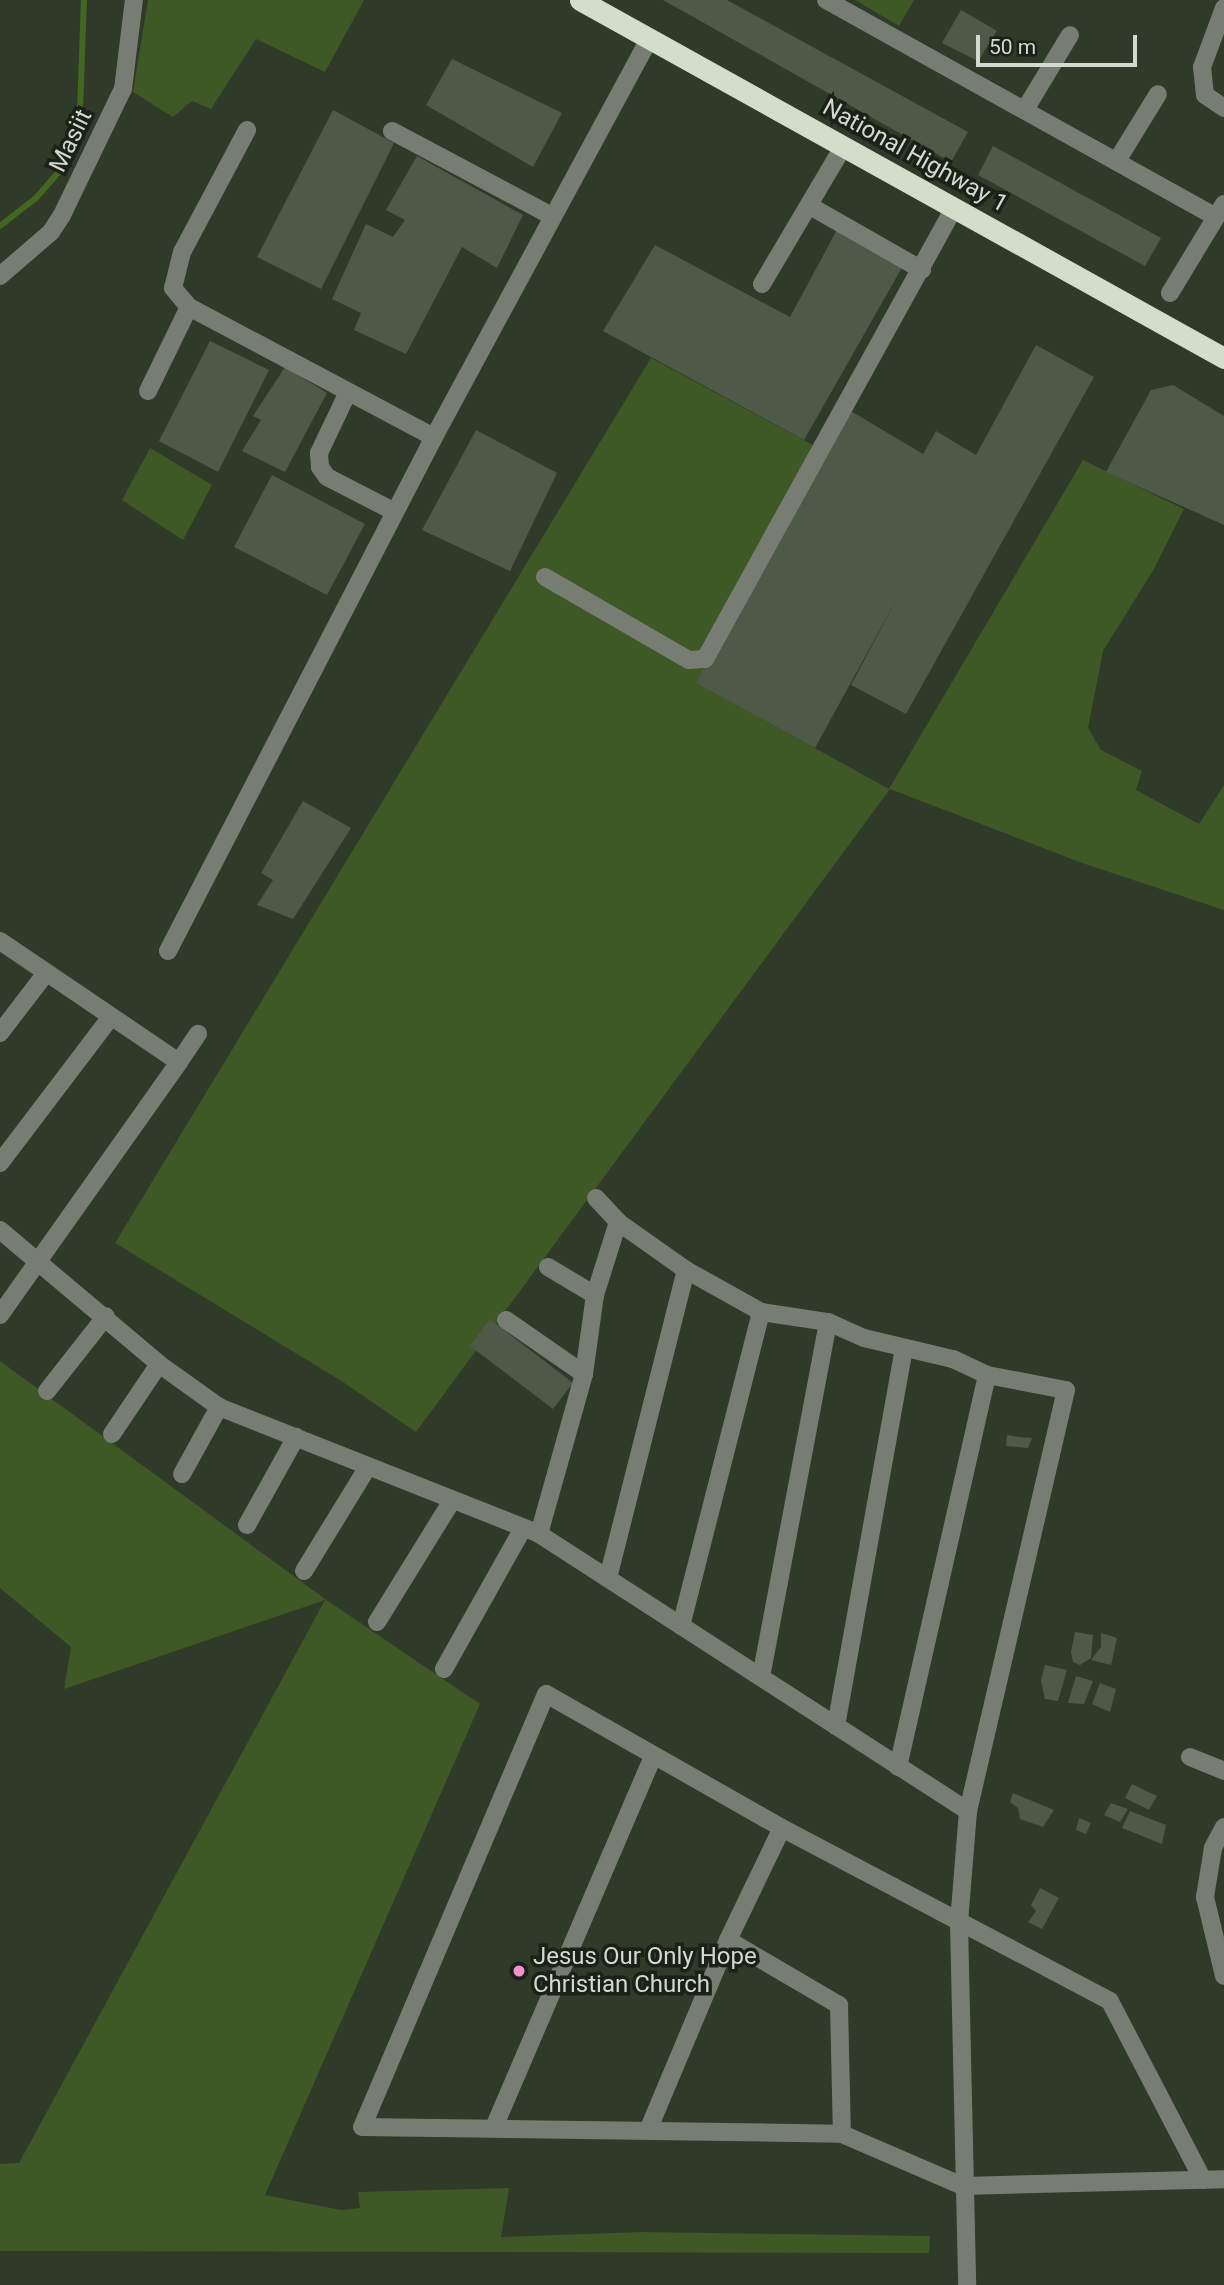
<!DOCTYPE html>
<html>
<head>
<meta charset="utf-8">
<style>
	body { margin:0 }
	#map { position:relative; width:1224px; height:2285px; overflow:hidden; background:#303a29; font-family:Roboto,sans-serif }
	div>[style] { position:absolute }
	.green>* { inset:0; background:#3e5826 }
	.stream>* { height:6px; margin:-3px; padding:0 3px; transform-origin:3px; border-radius:3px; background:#436720 }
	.building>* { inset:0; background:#4e5947 }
	.minor>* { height:18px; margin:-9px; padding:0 9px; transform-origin:9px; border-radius:9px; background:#787d74 }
	.highway>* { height:21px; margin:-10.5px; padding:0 10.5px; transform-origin:10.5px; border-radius:10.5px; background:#d2dec9 }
	.dots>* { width:19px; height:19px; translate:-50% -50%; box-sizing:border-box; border:4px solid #1b2018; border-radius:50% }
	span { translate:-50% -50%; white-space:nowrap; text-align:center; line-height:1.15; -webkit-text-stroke:7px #1b2018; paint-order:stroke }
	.street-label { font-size:24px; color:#d3d9cf }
	.poi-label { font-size:24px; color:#d3d9cf }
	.left { translate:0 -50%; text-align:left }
	.scale { position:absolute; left:976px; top:35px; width:161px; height:32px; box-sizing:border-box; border:4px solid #d3d9cf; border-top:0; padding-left:9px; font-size:21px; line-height:24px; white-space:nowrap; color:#d3d9cf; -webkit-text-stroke:5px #1b2018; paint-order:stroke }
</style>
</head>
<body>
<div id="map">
	<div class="green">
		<div style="clip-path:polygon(148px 0,364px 0,325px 72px,256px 39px,211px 109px,192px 101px,173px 117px,133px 92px)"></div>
		<div style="clip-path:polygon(855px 0,914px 0,899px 26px)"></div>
		<div style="clip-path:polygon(651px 358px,822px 450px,697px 683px,889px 789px,1083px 460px,1184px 509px,1154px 569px,1103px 651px,1088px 728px,1101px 750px,1142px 771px,1136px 790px,1199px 824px,1224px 785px,1224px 910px,1082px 863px,890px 789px,416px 1432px,343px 1382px,115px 1243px)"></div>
		<div style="clip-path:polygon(150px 448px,212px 485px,183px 540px,122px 500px)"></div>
		<div style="clip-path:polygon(0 1361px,325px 1599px,480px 1704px,265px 2195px,341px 2210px,360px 2208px,358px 2192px,509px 2188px,501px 2237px,642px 2232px,930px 2236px,929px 2253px,0 2251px,0 2164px,19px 2163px,325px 1600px,64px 1689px,71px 1647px,0 1588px)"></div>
	</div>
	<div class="stream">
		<div style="left:0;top:226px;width:46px;rotate:-37.9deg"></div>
		<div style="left:36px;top:198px;width:52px;rotate:-48.9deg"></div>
		<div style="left:70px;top:159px;width:48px;rotate:-78deg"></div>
		<div style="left:80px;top:112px;width:112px;rotate:-88deg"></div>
	</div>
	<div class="building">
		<div style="clip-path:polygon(663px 0,727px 0,968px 132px,951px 162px)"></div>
		<div style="clip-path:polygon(961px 10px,997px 31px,978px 61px,942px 43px)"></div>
		<div style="clip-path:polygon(452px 59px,562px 113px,533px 167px,426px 105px)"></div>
		<div style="clip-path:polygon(333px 110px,394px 143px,321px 289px,257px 257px)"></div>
		<div style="clip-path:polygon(993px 146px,1161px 238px,1145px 266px,978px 175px)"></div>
		<div style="clip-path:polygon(417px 156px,523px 215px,497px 268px,462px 247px,406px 354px,354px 330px,361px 313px,332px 299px,366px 224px,393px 237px,405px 220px,386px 210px)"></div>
		<div style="clip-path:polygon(838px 228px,904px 264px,804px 440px,603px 331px,655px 245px,790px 317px)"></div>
		<div style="clip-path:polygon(210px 341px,269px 370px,218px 472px,159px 441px)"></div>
		<div style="clip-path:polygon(1036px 345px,1094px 377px,906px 714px,851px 685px,899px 595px,815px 748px,696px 683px,822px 450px,849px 410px,923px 454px,936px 431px,976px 455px)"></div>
		<div style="clip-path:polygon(285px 367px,327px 393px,285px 472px,242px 451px,261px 420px,253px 416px)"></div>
		<div style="clip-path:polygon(1173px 385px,1224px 416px,1224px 525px,1106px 472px,1151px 390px)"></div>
		<div style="clip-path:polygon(476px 430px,557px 473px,510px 571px,422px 530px)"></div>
		<div style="clip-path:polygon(272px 475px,365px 524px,327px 595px,234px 547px)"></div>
		<div style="clip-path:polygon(303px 801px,351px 828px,293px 919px,257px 905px,273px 880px,261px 873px)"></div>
		<div style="clip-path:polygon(490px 1319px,573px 1383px,553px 1409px,470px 1346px)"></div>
		<div style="clip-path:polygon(1007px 1435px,1019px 1437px,1032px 1438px,1028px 1448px,1006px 1446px)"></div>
		<div style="clip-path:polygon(1075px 1632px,1093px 1635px,1091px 1658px,1080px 1665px,1073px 1662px,1071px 1652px)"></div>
		<div style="clip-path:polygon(1101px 1633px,1117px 1638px,1111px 1665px,1091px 1660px,1101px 1647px)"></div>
		<div style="clip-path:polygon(1045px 1665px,1067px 1670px,1058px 1701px,1045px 1699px,1041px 1681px)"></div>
		<div style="clip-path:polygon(1076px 1676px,1093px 1681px,1084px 1704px,1068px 1703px)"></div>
		<div style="clip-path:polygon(1100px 1683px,1116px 1689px,1110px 1712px,1092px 1704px)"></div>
		<div style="clip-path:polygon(1132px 1784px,1157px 1796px,1149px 1810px,1125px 1798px)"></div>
		<div style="clip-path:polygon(1013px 1793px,1054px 1810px,1043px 1827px,1020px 1819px,1018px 1808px,1010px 1802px)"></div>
		<div style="clip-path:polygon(1111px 1803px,1128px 1809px,1120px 1822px,1104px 1815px)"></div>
		<div style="clip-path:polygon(1130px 1811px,1166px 1825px,1162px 1844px,1122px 1828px)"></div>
		<div style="clip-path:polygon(1079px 1818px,1091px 1823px,1086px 1834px,1076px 1830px)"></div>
		<div style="clip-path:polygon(1040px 1888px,1059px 1898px,1042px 1929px,1028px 1922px,1036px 1911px,1031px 1905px)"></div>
	</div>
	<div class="minor">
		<div style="left:826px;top:0;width:446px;rotate:29.1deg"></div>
		<div style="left:1224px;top:8px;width:63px;rotate:110.4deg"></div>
		<div style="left:1202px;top:67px;width:28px;rotate:84deg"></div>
		<div style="left:1205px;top:95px;width:23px;rotate:34deg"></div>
		<div style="left:1026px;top:108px;width:85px;rotate:-58.9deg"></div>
		<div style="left:247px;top:130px;width:138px;rotate:118deg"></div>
		<div style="left:182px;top:252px;width:37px;rotate:104deg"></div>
		<div style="left:173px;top:288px;width:25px;rotate:50deg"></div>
		<div style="left:189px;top:307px;width:277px;rotate:28deg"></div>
		<div style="left:392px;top:131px;width:181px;rotate:28deg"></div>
		<div style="left:1118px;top:159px;width:76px;rotate:-58.4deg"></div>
		<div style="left:810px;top:206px;width:129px;rotate:29.7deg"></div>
		<div style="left:0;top:276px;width:67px;rotate:-40.8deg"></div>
		<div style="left:51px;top:232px;width:20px;rotate:-57deg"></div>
		<div style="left:62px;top:215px;width:140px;rotate:-64.2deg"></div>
		<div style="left:123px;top:89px;width:90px;rotate:-83deg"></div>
		<div style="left:762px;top:284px;width:159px;rotate:-59.4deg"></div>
		<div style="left:1170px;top:293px;width:104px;rotate:-58.8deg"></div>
		<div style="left:148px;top:391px;width:93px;rotate:-64deg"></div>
		<div style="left:348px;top:392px;width:68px;rotate:115.4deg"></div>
		<div style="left:319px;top:453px;width:14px;rotate:86deg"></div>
		<div style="left:320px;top:467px;width:12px;rotate:55deg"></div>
		<div style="left:327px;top:477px;width:76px;rotate:27.2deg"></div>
		<div style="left:545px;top:577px;width:166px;rotate:30deg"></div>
		<div style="left:689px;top:660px;width:16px;rotate:-4deg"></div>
		<div style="left:705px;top:659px;width:515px;rotate:-61.1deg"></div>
		<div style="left:0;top:941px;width:216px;rotate:34.1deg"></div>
		<div style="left:179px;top:1062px;width:34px;rotate:-56deg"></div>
		<div style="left:168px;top:951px;width:579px;rotate:-62.64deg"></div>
		<div style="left:434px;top:437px;width:452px;rotate:-61.6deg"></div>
		<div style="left:0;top:1033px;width:76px;rotate:-52.5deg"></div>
		<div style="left:0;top:1163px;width:183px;rotate:-52.8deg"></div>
		<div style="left:596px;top:1198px;width:33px;rotate:47deg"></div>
		<div style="left:0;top:1230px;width:208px;rotate:40.1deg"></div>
		<div style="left:159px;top:1364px;width:74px;rotate:35.6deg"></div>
		<div style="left:219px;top:1407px;width:344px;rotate:21.6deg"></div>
		<div style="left:539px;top:1534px;width:511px;rotate:32.85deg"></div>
		<div style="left:548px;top:1267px;width:55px;rotate:30.8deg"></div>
		<div style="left:0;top:1315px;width:310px;rotate:-54.7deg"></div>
		<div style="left:506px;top:1320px;width:95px;rotate:34.7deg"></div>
		<div style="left:47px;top:1391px;width:95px;rotate:-51.8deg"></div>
		<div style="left:112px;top:1434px;width:84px;rotate:-56.1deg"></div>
		<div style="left:182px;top:1474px;width:77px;rotate:-61.1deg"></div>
		<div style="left:247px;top:1525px;width:101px;rotate:-60.9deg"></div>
		<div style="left:539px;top:1534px;width:166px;rotate:-74.3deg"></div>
		<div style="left:584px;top:1374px;width:80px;rotate:-82.1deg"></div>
		<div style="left:595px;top:1295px;width:77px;rotate:-72.5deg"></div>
		<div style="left:618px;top:1222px;width:83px;rotate:35.2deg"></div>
		<div style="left:686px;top:1270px;width:86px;rotate:29.2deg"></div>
		<div style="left:761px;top:1312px;width:68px;rotate:8.5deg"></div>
		<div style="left:828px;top:1322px;width:39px;rotate:24deg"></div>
		<div style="left:864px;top:1338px;width:91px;rotate:13.3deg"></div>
		<div style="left:953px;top:1359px;width:38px;rotate:25deg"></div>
		<div style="left:987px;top:1375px;width:80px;rotate:10.8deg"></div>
		<div style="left:1066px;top:1390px;width:432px;rotate:103.1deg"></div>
		<div style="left:968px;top:1811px;width:113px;rotate:94.6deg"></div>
		<div style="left:959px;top:1924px;width:361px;rotate:88.7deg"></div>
		<div style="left:304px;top:1571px;width:121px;rotate:-58.5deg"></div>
		<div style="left:608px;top:1578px;width:318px;rotate:-75.8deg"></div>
		<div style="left:377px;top:1622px;width:141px;rotate:-58.3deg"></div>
		<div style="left:681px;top:1626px;width:324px;rotate:-75.7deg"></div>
		<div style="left:444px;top:1669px;width:162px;rotate:-60.7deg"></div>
		<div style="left:761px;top:1677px;width:361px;rotate:-79.3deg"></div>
		<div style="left:836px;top:1726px;width:384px;rotate:-79.8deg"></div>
		<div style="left:1190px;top:1757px;width:37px;rotate:22deg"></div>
		<div style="left:898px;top:1767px;width:402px;rotate:-77.2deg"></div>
		<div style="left:1224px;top:1827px;width:24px;rotate:118deg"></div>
		<div style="left:1213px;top:1848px;width:50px;rotate:99.3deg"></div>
		<div style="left:1205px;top:1897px;width:81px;rotate:76.5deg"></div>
		<div style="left:728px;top:1940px;width:129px;rotate:30.4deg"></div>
		<div style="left:839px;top:2005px;width:129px;rotate:88.7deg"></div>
		<div style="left:495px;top:2125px;width:401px;rotate:-66.8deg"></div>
		<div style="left:649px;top:2128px;width:204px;rotate:-67.2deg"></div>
		<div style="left:728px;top:1940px;width:124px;rotate:-64.3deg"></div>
		<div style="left:1203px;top:2180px;width:202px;rotate:-117.5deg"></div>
		<div style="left:1110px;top:2001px;width:371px;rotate:-152.2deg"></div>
		<div style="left:782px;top:1828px;width:271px;rotate:-150.4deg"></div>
		<div style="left:546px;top:1694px;width:470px;rotate:113deg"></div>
		<div style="left:362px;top:2127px;width:480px;rotate:0.8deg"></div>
		<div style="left:842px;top:2134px;width:132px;rotate:23.3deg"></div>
		<div style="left:963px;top:2186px;width:261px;rotate:-1.5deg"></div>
	</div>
	<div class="highway">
		<div style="left:580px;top:0;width:737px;rotate:29.07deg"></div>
	</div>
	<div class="dots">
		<div style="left:519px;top:1971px;background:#f590d1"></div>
	</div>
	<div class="street-label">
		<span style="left:71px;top:141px;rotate:-64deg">Masiit</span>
		<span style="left:915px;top:156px;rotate:29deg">National Highway 1</span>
	</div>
	<div class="poi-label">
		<span class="left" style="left:533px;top:1971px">Jesus Our Only Hope<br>Christian Church</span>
	</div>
	<div class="scale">50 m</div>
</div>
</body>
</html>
